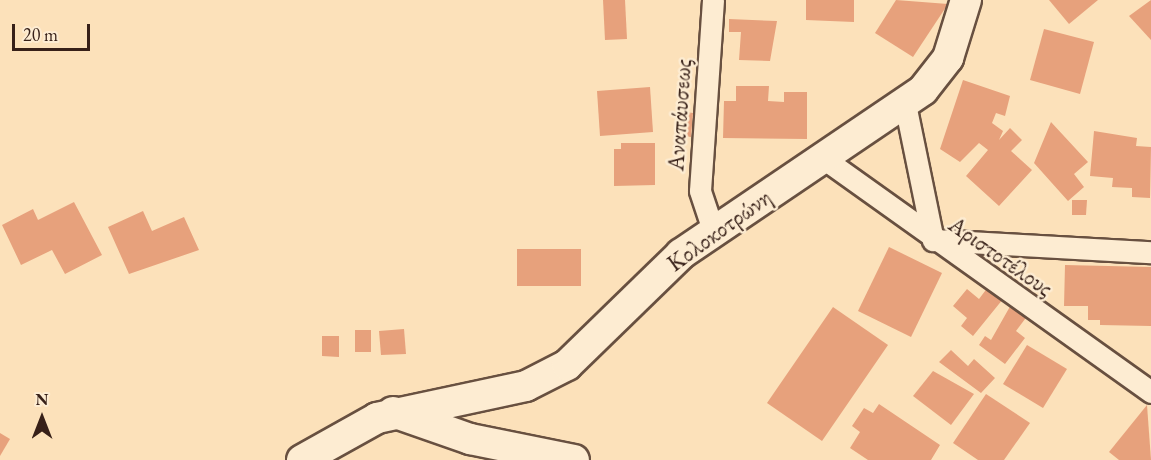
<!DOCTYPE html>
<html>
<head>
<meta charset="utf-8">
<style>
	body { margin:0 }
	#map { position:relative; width:1151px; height:460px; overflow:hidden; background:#fce1ba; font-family:"EB Garamond",serif }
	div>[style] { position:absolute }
	.building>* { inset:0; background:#e7a17c }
	.roads { filter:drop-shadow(2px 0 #685040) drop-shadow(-2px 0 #685040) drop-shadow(0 2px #685040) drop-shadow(0 -2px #685040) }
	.street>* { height:21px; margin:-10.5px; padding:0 10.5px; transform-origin:10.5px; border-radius:10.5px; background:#fdecd2 }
	.secondary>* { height:30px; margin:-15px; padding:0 15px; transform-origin:15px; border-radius:15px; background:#fdecd2 }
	span { translate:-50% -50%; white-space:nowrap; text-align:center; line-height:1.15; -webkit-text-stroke:5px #fdecd2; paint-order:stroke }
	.street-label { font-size:24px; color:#372018 }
	.north { position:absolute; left:12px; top:388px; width:60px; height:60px; -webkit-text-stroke:4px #fdecd2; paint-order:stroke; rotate:0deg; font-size:16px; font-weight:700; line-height:24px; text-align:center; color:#372018 }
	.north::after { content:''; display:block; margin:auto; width:21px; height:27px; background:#372018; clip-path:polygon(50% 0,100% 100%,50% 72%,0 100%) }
	.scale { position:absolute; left:12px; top:24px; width:78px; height:27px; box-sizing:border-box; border:3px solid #372018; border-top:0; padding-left:8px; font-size:18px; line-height:21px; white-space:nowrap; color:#372018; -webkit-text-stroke:4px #fdecd2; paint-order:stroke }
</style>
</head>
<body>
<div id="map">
	<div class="building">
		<div style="clip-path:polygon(603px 0,625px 0,627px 39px,605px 40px)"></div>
		<div style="clip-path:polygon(806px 0,854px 0,854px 22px,806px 20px)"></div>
		<div style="clip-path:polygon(896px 0,948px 4px,913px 57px,875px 33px)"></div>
		<div style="clip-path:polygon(1049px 0,1098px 0,1069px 24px)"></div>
		<div style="clip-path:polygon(1151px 0,1151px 40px,1129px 16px)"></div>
		<div style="clip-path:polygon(729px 19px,777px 21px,770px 61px,739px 60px,741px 32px,729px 32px)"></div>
		<div style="clip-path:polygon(1044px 29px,1094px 42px,1080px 94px,1030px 80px)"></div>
		<div style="clip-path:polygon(963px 80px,1010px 96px,1005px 116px,996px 113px,992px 123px,1003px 131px,999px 140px,1010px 128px,1022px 140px,1011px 151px,1032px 170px,999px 206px,966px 176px,988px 150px,979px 143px,960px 162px,940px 149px)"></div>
		<div style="clip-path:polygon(736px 86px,769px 86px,768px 101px,784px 102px,784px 92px,807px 92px,807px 139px,723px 138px,724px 101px,736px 101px)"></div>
		<div style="clip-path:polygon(650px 87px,653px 132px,600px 136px,597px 91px)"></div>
		<div style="clip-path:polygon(679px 111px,693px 113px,691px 137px,677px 135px)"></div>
		<div style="clip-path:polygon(1051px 122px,1088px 162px,1074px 174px,1084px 187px,1068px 201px,1034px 163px)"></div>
		<div style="clip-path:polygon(1094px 131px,1137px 138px,1136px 146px,1151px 147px,1150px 198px,1132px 197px,1132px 188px,1112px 187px,1113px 178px,1090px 176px)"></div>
		<div style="clip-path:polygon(621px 143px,655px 143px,655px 185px,614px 186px,614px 149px,621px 149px)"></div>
		<div style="clip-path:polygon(1072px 200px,1087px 200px,1086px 215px,1072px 215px)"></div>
		<div style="clip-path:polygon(74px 202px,102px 255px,65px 274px,52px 250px,21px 265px,2px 225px,33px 209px,38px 220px)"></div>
		<div style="clip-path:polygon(143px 211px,152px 231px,184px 217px,199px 250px,129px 274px,108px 227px)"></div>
		<div style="clip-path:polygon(889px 247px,942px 273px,911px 337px,858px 311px)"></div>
		<div style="clip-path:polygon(517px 249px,581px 249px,581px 286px,517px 286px)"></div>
		<div style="clip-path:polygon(1065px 265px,1151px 267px,1151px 326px,1100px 325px,1100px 320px,1088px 320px,1088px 306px,1064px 306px)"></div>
		<div style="clip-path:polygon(988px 287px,1003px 299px,973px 336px,961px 326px,967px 318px,953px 306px,967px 289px,979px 299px)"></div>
		<div style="clip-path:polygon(1012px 303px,1028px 315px,1016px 331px,1025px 338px,1005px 364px,979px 345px,985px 336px,991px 340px)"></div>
		<div style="clip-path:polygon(833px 307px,888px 345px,822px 441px,767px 403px)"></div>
		<div style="clip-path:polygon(404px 329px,406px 354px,381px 355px,379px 331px)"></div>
		<div style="clip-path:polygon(355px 330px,371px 330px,371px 352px,355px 352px)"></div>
		<div style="clip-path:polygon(322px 336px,339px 336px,339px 357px,322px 356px)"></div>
		<div style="clip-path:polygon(1027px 345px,1067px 369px,1043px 408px,1003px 384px)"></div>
		<div style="clip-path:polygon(951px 350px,968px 366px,974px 359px,995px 378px,981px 393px,939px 362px)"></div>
		<div style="clip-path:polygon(933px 371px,974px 394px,951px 425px,913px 396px)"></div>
		<div style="clip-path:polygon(986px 394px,1030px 423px,1004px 460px,978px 460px,953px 443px)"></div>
		<div style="clip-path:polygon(879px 404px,940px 445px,931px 460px,868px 460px,850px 448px,860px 432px,852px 426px,864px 408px,873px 413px)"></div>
		<div style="clip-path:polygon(1147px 405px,1151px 460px,1119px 460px,1109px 452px)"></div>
		<div style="clip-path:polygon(0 433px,10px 439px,0 456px)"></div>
	</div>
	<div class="roads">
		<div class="street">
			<div style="left:713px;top:0;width:191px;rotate:93.9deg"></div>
			<div style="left:700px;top:191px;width:41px;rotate:71.6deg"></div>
			<div style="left:905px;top:104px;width:139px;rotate:78.4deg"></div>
			<div style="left:823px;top:158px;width:403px;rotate:35.5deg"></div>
			<div style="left:933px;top:240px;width:218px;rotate:3.2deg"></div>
		</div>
		<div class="secondary">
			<div style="left:393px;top:412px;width:82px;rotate:19.3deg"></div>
			<div style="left:470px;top:439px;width:106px;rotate:11.4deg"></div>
			<div style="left:302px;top:460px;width:86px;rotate:-29.2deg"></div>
			<div style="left:377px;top:418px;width:152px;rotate:-12.1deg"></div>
			<div style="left:526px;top:386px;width:46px;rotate:-27.1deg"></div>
			<div style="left:567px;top:365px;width:159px;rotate:-44.2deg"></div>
			<div style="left:681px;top:254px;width:292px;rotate:-34.1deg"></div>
			<div style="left:923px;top:90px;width:41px;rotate:-52deg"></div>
			<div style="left:948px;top:58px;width:61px;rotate:-72.8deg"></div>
		</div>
	</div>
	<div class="street-label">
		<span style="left:679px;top:115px;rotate:-86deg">Αναπάυσεως</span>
		<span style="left:719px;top:230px;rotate:-36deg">Κολοκοτρώνη</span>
		<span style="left:1001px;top:256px;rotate:35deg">Αριστοτέλους</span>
	</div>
	<div class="north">N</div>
	<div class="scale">20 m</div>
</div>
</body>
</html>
